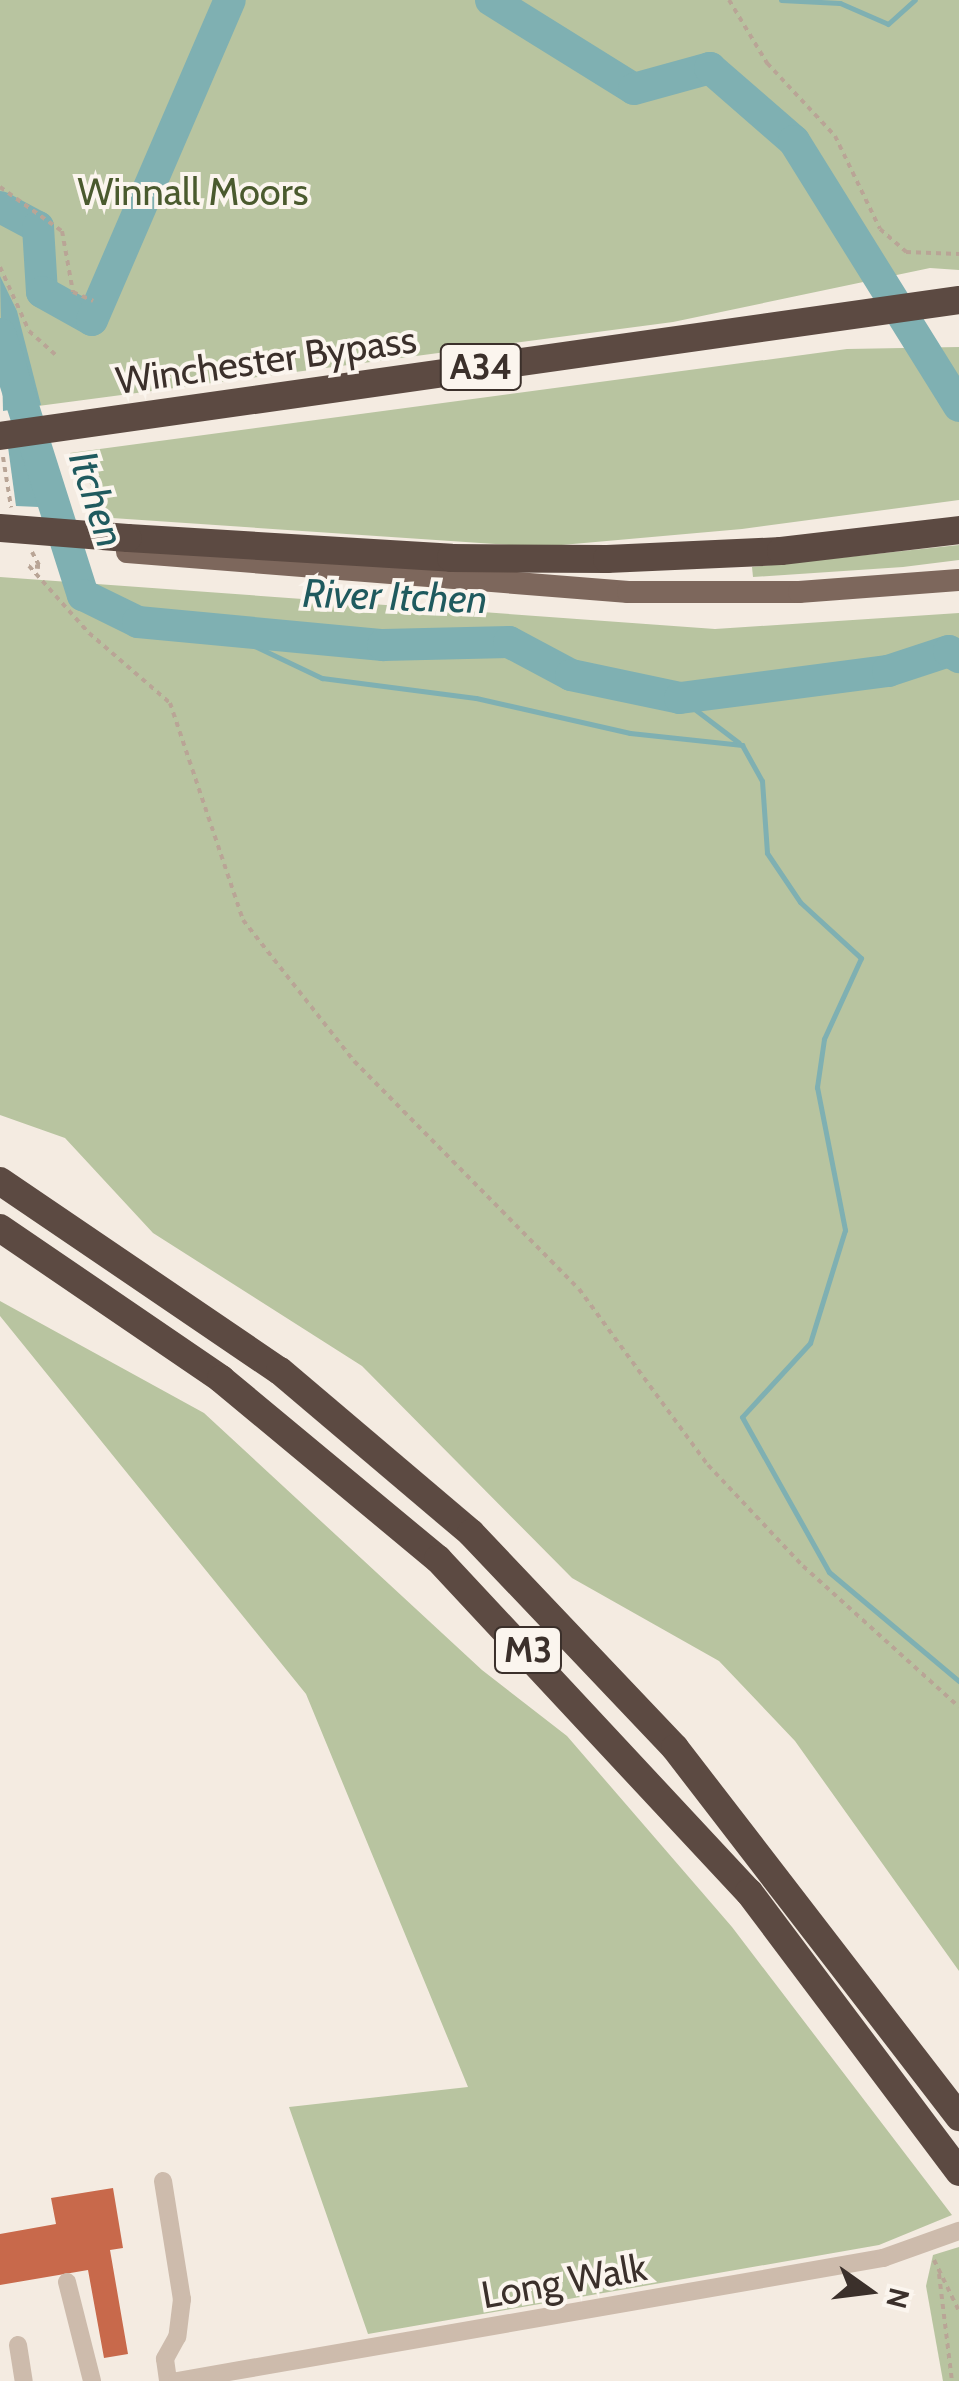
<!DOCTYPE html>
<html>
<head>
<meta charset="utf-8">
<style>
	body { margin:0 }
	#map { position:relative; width:959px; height:2381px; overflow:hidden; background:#f4ebe1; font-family:Cabin,sans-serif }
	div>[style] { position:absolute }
	.green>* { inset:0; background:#b8c4a0 }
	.water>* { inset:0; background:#7fb0b2 }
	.stream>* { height:5px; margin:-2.5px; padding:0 2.5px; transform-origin:2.5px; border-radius:2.5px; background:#7fb0b2 }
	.river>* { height:32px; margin:-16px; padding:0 16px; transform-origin:16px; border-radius:16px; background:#7fb0b2 }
	.building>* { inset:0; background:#c8694b }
	.path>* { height:4px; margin-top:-2px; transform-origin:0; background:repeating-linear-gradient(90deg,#b9a596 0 5px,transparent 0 10px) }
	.minor>* { height:18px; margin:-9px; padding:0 9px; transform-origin:9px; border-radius:9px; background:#cdbbac }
	.major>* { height:22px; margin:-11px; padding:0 11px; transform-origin:11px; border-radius:11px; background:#7d675c }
	.highway>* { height:28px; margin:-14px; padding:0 14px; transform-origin:14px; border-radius:14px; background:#5c4a42 }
	.highway-bridge>* { height:28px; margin:-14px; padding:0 14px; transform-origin:14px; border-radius:14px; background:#5c4a42 }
	span { translate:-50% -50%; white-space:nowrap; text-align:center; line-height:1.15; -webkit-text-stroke:8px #fbf5ee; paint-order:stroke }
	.shield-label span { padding:2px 8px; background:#fbf5ee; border:2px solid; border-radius:8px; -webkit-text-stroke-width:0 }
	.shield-label { font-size:35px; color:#3b302b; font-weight:700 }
	.park-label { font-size:38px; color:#4a5a2e }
	.street-label { font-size:38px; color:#3b302b }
	.water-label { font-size:40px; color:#1f5a5e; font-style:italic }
	.north { position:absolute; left:819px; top:2241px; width:100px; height:100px; -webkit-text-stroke:8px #fbf5ee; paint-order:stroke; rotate:104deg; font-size:28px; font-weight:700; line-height:40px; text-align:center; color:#3b302b }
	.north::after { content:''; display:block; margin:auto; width:35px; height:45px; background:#3b302b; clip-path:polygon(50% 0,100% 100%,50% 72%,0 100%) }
</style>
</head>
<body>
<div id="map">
	<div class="green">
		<div style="clip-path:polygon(0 0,959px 0,959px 270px,930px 268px,673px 322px,23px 408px,0 334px)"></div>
		<div style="clip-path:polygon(959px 347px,959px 500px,742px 529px,539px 547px,112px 518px,70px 453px,847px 349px)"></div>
		<div style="clip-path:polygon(959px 545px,959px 560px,903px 567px,753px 577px,752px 567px)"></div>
		<div style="clip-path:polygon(0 577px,715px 629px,959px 613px,959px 1971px,795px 1741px,719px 1661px,572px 1578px,362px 1366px,153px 1233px,65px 1138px,0 1115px)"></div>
		<div style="clip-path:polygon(0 1301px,204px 1413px,482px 1670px,567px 1736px,732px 1927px,952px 2215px,879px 2245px,368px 2334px,289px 2107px,468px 2087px,306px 1694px,0 1316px)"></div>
		<div style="clip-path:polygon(959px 2247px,959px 2381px,943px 2381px,926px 2286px,933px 2255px)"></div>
	</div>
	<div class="water">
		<div style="clip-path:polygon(0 276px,17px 311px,41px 405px,3px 411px)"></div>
		<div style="clip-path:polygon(47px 443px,61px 508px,16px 506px,8px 447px)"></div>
	</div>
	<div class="stream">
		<div style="left:781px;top:0;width:59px;rotate:2.9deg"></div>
		<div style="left:840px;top:3px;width:52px;rotate:23.6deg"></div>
		<div style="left:888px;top:24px;width:36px;rotate:-42deg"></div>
		<div style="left:223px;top:631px;width:110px;rotate:25.4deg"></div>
		<div style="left:322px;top:678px;width:155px;rotate:7.4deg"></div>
		<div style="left:476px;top:698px;width:158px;rotate:12.8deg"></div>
		<div style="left:630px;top:733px;width:113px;rotate:6.1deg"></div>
		<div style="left:742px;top:745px;width:41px;rotate:60.9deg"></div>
		<div style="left:762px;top:781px;width:72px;rotate:86deg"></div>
		<div style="left:767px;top:853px;width:59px;rotate:56deg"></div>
		<div style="left:800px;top:902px;width:83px;rotate:42.6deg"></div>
		<div style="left:861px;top:958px;width:89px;rotate:114.6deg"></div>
		<div style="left:824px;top:1039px;width:49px;rotate:98.3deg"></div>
		<div style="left:817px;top:1087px;width:146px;rotate:78.9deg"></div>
		<div style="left:845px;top:1230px;width:118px;rotate:107.2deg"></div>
		<div style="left:810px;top:1343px;width:100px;rotate:132.6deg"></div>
		<div style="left:742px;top:1417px;width:178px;rotate:60.7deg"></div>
		<div style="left:829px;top:1572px;width:170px;rotate:40deg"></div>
		<div style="left:680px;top:698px;width:74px;rotate:37.3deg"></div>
	</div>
	<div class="river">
		<div style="left:491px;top:0;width:168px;rotate:31.9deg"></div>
		<div style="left:634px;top:89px;width:79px;rotate:-15.4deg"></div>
		<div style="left:710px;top:68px;width:111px;rotate:41deg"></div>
		<div style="left:794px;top:141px;width:312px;rotate:58.1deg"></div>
		<div style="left:0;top:207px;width:43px;rotate:27.8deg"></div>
		<div style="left:38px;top:227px;width:65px;rotate:86.5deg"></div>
		<div style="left:42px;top:292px;width:57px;rotate:29.2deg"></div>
		<div style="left:92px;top:320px;width:348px;rotate:-66.7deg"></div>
		<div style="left:0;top:334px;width:274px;rotate:72.4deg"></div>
		<div style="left:83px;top:595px;width:61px;rotate:26.1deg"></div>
		<div style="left:138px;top:622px;width:246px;rotate:5.4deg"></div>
		<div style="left:383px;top:645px;width:126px;rotate:-1.4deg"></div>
		<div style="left:509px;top:642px;width:70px;rotate:28deg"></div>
		<div style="left:571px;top:675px;width:111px;rotate:11.9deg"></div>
		<div style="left:680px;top:698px;width:210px;rotate:-7.4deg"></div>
		<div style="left:888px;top:671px;width:64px;rotate:-18.2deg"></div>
		<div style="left:949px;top:651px;width:12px;rotate:31deg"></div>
	</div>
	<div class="building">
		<div style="clip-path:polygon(113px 2188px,123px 2248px,110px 2250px,128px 2354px,104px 2358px,88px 2270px,0 2285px,0 2234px,56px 2224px,51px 2198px)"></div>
	</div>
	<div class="path">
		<div style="left:729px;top:0;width:74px;rotate:58.9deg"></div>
		<div style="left:767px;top:63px;width:100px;rotate:47deg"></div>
		<div style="left:835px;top:136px;width:103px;rotate:64.2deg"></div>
		<div style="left:880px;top:229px;width:35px;rotate:41deg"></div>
		<div style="left:906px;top:252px;width:53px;rotate:2.2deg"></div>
		<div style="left:0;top:187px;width:76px;rotate:35.4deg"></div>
		<div style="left:62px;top:231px;width:62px;rotate:79.8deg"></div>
		<div style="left:73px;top:292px;width:22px;rotate:24deg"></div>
		<div style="left:0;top:267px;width:70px;rotate:65.6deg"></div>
		<div style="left:29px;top:331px;width:36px;rotate:42deg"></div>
		<div style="left:3px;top:457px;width:51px;rotate:80.9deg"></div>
		<div style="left:32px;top:552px;width:17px;rotate:62deg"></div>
		<div style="left:40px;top:567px;width:11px;rotate:-175deg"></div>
		<div style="left:29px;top:566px;width:90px;rotate:48.2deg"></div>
		<div style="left:89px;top:633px;width:107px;rotate:40.8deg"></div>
		<div style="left:170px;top:703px;width:229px;rotate:71.4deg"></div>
		<div style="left:243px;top:920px;width:179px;rotate:51.8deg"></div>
		<div style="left:354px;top:1061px;width:320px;rotate:45.4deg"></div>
		<div style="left:579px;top:1289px;width:218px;rotate:53.8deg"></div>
		<div style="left:708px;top:1465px;width:139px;rotate:46.8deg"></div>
		<div style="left:803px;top:1566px;width:210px;rotate:42.1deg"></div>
		<div style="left:934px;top:2260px;width:55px;rotate:63.9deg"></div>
		<div style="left:939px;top:2274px;width:108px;rotate:83.1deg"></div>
	</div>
	<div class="minor">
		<div style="left:163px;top:2181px;width:120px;rotate:80.9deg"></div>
		<div style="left:182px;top:2299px;width:38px;rotate:97deg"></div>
		<div style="left:177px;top:2337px;width:25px;rotate:119deg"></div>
		<div style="left:165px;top:2359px;width:22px;rotate:82deg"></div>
		<div style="left:67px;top:2282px;width:102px;rotate:75.8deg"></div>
		<div style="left:18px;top:2345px;width:36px;rotate:81deg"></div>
		<div style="left:177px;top:2381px;width:717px;rotate:-9.88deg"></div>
		<div style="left:883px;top:2258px;width:81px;rotate:-19.6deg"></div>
	</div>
	<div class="major">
		<div style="left:127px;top:552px;width:503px;rotate:4.56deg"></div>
		<div style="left:628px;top:592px;width:171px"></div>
		<div style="left:799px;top:592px;width:160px;rotate:-4.3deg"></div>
	</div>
	<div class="highway">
		<div style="left:0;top:436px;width:969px;rotate:-8.07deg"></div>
		<div style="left:128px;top:538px;width:324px;rotate:3.5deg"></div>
		<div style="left:451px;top:558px;width:156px;rotate:0.4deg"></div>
		<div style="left:607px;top:559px;width:174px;rotate:-2.6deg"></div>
		<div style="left:781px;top:551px;width:179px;rotate:-6.7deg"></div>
		<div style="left:0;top:1181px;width:338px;rotate:34.2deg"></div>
		<div style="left:280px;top:1371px;width:250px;rotate:40.3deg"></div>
		<div style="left:471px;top:1533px;width:296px;rotate:46.5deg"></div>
		<div style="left:675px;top:1748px;width:466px;rotate:52.4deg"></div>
		<div style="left:0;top:1228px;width:268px;rotate:34.3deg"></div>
		<div style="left:221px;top:1379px;width:282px;rotate:39.7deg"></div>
		<div style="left:438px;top:1559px;width:456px;rotate:47deg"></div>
		<div style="left:749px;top:1892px;width:350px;rotate:53.1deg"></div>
	</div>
	<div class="highway-bridge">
		<div style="left:0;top:528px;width:128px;rotate:4.5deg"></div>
	</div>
	<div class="shield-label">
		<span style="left:481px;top:367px">A34</span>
		<span style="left:528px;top:1650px">M3</span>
	</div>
	<div class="park-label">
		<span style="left:193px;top:192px">Winnall Moors</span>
	</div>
	<div class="street-label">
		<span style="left:266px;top:360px;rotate:-8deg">Winchester Bypass</span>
		<span style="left:564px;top:2281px;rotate:-10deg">Long Walk</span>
	</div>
	<div class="water-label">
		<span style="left:97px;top:499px;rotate:72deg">Itchen</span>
		<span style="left:395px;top:596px;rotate:2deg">River Itchen</span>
	</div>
	<div class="north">N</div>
</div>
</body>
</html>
